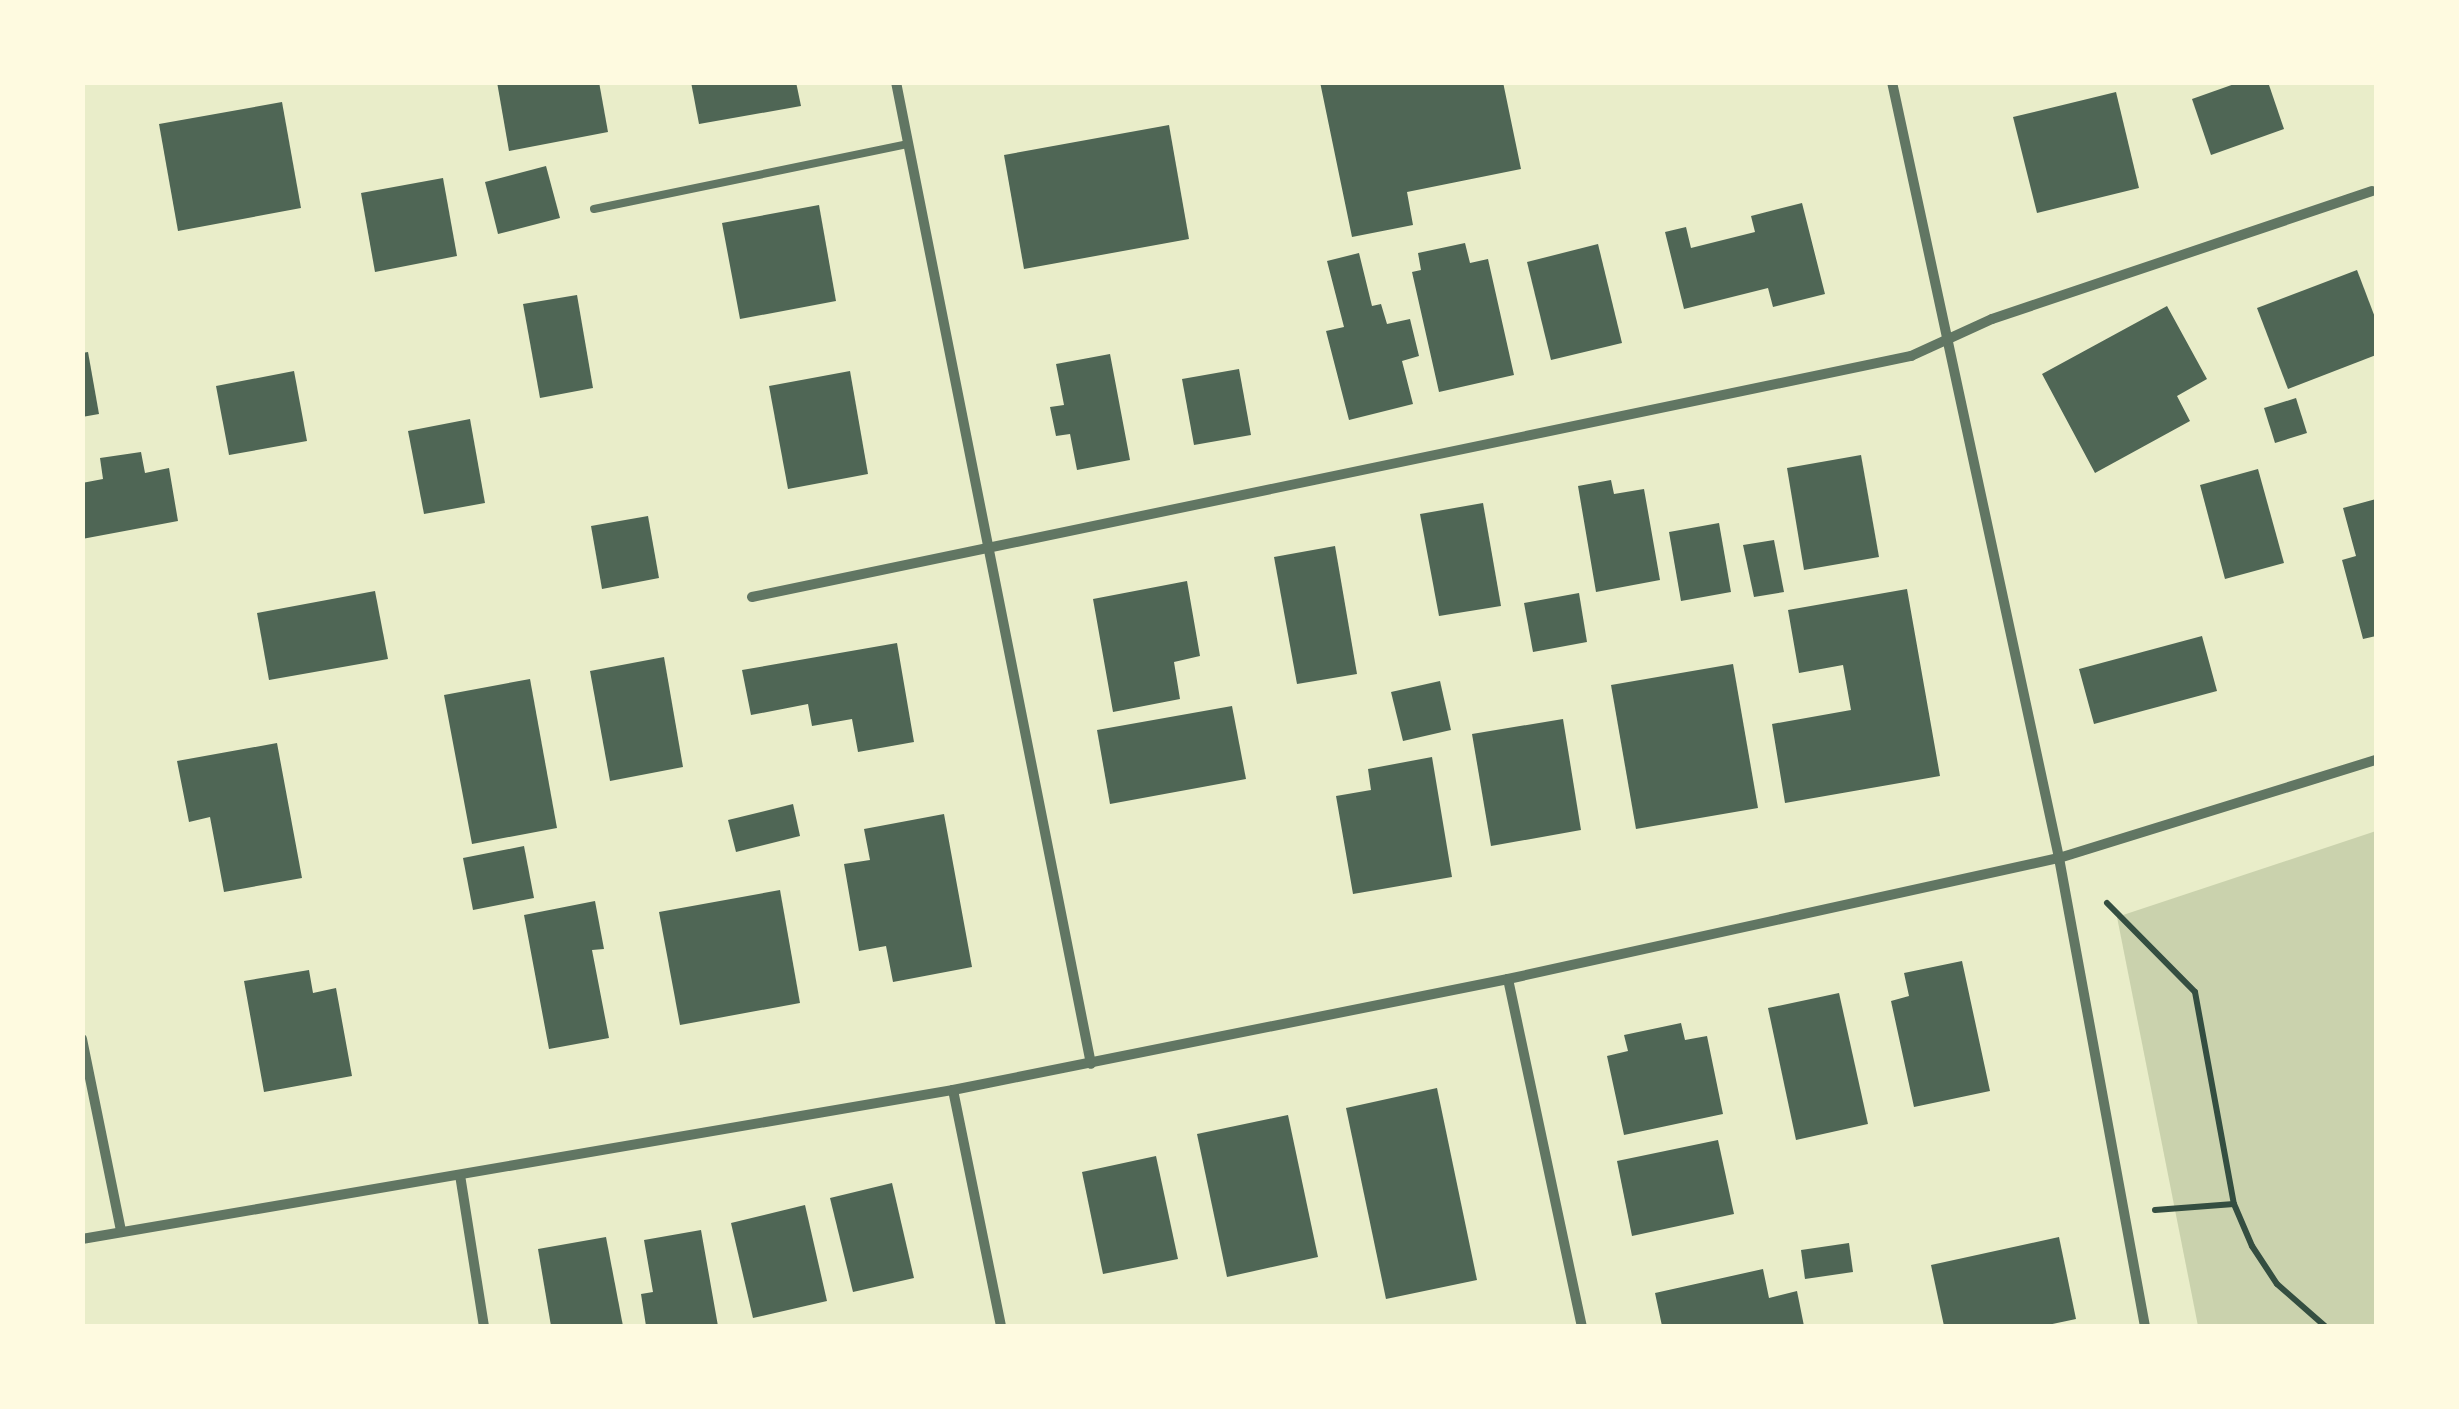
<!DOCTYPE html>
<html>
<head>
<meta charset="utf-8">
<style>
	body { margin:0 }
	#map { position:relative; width:2459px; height:1409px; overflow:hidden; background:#e9edc9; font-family:Montserrat,sans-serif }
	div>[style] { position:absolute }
	.green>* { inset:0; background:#cad2ad }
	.building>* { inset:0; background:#4f6655 }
	.path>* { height:6px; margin:-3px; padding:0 3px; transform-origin:3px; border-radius:3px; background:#344e41 }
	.service>* { height:8px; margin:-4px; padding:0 4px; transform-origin:4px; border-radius:4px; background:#617663 }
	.minor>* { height:10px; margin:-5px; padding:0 5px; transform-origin:5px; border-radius:5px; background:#617663 }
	span { translate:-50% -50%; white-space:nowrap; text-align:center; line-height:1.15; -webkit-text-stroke:10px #fefae0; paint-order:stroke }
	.frame { position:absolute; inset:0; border:85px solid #fefae0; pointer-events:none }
</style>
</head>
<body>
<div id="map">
	<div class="green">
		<div style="clip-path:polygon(2376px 831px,2376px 1326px,2198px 1326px,2117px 917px)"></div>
	</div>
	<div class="building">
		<div style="clip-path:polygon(497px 82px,599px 82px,608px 132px,509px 151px)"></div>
		<div style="clip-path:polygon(691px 82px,796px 82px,801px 106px,699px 124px)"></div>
		<div style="clip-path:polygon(1320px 82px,1503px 82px,1521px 169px,1407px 192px,1413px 225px,1352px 237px)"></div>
		<div style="clip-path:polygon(2240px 82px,2268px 82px,2284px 129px,2211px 155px,2192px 99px)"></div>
		<div style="clip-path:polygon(2116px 92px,2139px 188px,2037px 213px,2013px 117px)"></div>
		<div style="clip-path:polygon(282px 102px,301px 208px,178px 231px,159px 124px)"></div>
		<div style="clip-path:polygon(1169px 125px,1189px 239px,1024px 269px,1004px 155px)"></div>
		<div style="clip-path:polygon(546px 166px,560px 218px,498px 234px,485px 182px)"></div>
		<div style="clip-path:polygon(443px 178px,457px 256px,375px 272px,361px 193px)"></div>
		<div style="clip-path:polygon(1802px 203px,1825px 294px,1773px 307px,1768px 288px,1684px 309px,1665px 232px,1686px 227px,1691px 248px,1755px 232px,1751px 216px)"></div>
		<div style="clip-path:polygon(819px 205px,836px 301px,740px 319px,722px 223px)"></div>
		<div style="clip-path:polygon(1465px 243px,1470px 263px,1488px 259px,1514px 375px,1439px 392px,1412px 272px,1421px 270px,1418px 253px)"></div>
		<div style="clip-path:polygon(1598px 244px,1622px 343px,1551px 360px,1527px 262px)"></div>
		<div style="clip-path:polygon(1359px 253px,1372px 306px,1381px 304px,1387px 324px,1410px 319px,1419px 356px,1402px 361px,1413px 404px,1349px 420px,1326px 331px,1344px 327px,1327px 261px)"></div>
		<div style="clip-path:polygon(2357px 270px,2376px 320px,2376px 355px,2288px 389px,2257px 308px)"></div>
		<div style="clip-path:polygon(577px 295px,593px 388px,540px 398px,523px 304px)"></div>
		<div style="clip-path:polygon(2167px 306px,2207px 379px,2177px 396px,2190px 421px,2095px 473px,2042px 374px)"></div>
		<div style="clip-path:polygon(88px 352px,99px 414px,82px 417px,82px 353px)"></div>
		<div style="clip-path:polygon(1110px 354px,1130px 460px,1077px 470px,1070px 434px,1056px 436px,1050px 407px,1064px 405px,1056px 364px)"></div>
		<div style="clip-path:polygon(1239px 369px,1251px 435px,1194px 445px,1182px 379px)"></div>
		<div style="clip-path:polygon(294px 371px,307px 441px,229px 455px,216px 386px)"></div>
		<div style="clip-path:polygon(850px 371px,868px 474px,788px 489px,769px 386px)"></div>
		<div style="clip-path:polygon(2296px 398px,2307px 433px,2275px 443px,2264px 408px)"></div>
		<div style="clip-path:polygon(470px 419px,485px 503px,424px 514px,408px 431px)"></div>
		<div style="clip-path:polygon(141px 452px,145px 473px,169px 468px,178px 521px,82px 539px,82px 483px,103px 479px,100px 458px)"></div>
		<div style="clip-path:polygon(1861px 455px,1879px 557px,1804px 570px,1787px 468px)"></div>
		<div style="clip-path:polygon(2258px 469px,2284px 563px,2225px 579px,2200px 485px)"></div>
		<div style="clip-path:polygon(1611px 480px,1614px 494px,1644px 489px,1660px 580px,1596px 592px,1578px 486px)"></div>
		<div style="clip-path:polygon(2376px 499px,2376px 636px,2363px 639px,2342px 560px,2356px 556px,2343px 508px)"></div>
		<div style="clip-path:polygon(1483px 503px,1501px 606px,1439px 616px,1420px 514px)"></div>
		<div style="clip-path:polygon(648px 516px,659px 578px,602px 589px,591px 526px)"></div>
		<div style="clip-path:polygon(1719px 523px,1731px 592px,1681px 601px,1669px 532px)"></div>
		<div style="clip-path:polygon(1774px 540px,1784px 592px,1754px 597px,1743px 545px)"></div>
		<div style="clip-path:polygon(1335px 546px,1357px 674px,1297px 684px,1274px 557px)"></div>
		<div style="clip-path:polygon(1187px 581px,1200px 656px,1174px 662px,1180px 699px,1113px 712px,1093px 599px)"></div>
		<div style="clip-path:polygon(1907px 589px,1940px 776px,1785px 803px,1772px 724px,1851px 710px,1843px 665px,1799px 673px,1788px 610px)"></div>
		<div style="clip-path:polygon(375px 591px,388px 659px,269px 680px,257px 613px)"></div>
		<div style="clip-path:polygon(1579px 593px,1587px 642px,1533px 652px,1524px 603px)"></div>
		<div style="clip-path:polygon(2202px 636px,2217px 691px,2094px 724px,2079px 669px)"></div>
		<div style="clip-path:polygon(897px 643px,914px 742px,858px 752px,852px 719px,812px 726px,808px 704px,751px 715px,742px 670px)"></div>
		<div style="clip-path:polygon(664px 657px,683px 767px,610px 781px,590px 671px)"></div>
		<div style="clip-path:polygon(1733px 664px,1758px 808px,1636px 829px,1611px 685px)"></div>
		<div style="clip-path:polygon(530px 679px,557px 828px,472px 844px,444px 695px)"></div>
		<div style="clip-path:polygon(1440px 681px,1451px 730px,1403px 741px,1391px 692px)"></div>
		<div style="clip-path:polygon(1232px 706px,1246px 779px,1110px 804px,1097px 730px)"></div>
		<div style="clip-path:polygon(1563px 719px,1581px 830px,1491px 846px,1472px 734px)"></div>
		<div style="clip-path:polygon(277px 743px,302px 878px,224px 892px,210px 817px,189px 822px,177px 761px)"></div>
		<div style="clip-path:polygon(1432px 757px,1452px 877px,1353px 894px,1336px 796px,1371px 790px,1368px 769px)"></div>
		<div style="clip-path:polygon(793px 804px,800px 836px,736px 852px,728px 820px)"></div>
		<div style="clip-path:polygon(944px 814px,972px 967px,893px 982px,886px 946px,859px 951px,844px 864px,870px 860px,864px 829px)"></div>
		<div style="clip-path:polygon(524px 846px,534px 898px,473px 910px,463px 858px)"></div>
		<div style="clip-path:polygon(780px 890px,800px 1003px,680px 1025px,659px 912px)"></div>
		<div style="clip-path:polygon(595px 901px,604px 949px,592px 950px,609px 1038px,549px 1049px,524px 915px)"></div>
		<div style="clip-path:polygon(1962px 961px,1990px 1091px,1914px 1107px,1891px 1001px,1909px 996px,1904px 973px)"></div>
		<div style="clip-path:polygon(309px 970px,313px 993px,336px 988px,352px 1076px,264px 1092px,244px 981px)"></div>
		<div style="clip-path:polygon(1839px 993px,1868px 1124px,1796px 1140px,1768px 1008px)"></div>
		<div style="clip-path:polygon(1681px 1023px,1685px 1040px,1707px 1036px,1723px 1114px,1624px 1135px,1607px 1056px,1628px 1051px,1624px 1035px)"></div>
		<div style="clip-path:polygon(1437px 1088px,1477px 1280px,1386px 1299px,1346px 1108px)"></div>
		<div style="clip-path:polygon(1288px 1115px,1318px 1257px,1227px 1277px,1197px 1134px)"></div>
		<div style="clip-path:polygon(1718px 1140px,1734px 1214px,1632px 1236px,1617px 1161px)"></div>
		<div style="clip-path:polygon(1156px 1156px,1178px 1259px,1103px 1274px,1082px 1172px)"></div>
		<div style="clip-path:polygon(892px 1183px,914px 1278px,853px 1292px,830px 1198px)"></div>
		<div style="clip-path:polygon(805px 1205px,827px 1301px,753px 1318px,731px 1223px)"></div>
		<div style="clip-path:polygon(701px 1230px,718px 1326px,646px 1326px,641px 1294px,653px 1292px,644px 1240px)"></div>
		<div style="clip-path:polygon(606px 1237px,623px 1326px,551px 1326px,538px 1249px)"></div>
		<div style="clip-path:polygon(2059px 1237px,2076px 1319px,2043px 1326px,1944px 1326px,1931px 1265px)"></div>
		<div style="clip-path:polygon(1849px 1243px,1853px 1272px,1805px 1279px,1801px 1250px)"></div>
		<div style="clip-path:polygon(1763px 1269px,1769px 1298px,1797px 1291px,1804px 1326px,1662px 1326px,1655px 1293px)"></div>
	</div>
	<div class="path">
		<div style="left:2107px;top:903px;width:125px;rotate:45.3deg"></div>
		<div style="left:2195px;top:992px;width:216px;rotate:79.6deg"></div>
		<div style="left:2234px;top:1204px;width:46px;rotate:66.8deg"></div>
		<div style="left:2252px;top:1246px;width:45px;rotate:56.7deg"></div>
		<div style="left:2277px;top:1284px;width:64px;rotate:41.2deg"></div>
		<div style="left:2155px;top:1210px;width:79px;rotate:-4.3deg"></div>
	</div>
	<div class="service">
		<div style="left:594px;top:209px;width:321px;rotate:-11.7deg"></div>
	</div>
	<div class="minor">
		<div style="left:896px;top:82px;width:1001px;rotate:78.77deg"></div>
		<div style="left:1892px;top:82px;width:794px;rotate:77.85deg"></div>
		<div style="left:2059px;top:858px;width:476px;rotate:79.6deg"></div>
		<div style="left:752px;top:597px;width:1184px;rotate:-11.75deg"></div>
		<div style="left:1911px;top:356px;width:89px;rotate:-24.6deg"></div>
		<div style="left:1992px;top:319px;width:401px;rotate:-18.6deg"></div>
		<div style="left:1508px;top:979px;width:355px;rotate:78deg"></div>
		<div style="left:82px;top:1039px;width:196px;rotate:78.5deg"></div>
		<div style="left:953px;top:1090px;width:241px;rotate:78.5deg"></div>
		<div style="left:460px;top:1175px;width:153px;rotate:81deg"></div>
		<div style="left:82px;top:1239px;width:884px;rotate:-9.71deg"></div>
		<div style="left:953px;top:1090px;width:566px;rotate:-11.31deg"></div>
		<div style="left:1508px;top:979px;width:564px;rotate:-12.39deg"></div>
		<div style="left:2059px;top:858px;width:332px;rotate:-17.2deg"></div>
	</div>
	<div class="frame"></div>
</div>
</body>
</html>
